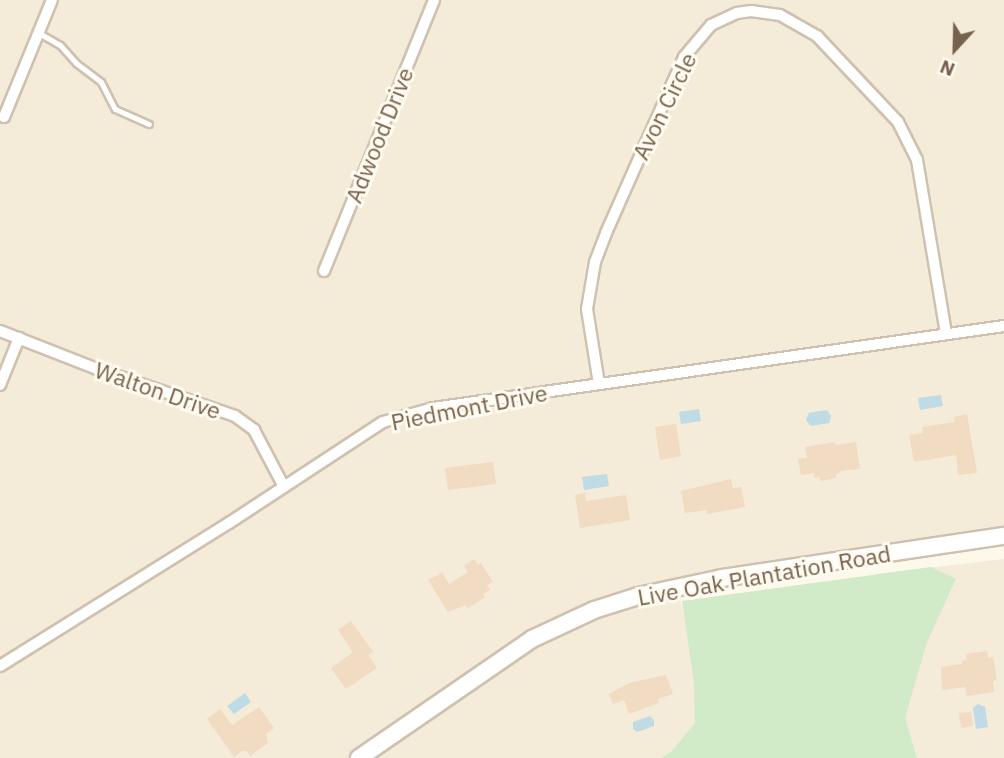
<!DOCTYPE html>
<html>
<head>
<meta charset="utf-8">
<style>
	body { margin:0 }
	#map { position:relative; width:1004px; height:758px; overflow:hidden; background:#fcf8ea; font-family:"IBM Plex Sans",sans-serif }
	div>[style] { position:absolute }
	.residential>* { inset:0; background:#f4ebd9 }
	.green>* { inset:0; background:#d1eac8 }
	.water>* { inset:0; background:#bedbe6 }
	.building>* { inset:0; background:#f1dbc2 }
	.roads { filter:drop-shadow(2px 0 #cfc1af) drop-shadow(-2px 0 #cfc1af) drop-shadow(0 2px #cfc1af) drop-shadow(0 -2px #cfc1af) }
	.lane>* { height:5px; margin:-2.5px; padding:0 2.5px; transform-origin:2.5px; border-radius:2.5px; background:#fff }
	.street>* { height:10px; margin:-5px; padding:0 5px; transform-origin:5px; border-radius:5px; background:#fff }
	.secondary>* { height:16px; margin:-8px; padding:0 8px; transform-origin:8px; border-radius:8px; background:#fff }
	span { translate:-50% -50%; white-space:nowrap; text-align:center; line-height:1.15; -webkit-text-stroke:6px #fffbf1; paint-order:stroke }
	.street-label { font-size:23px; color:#77624d }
	.north { position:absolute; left:920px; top:14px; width:70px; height:70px; -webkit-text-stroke:5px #fffbf1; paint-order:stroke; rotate:202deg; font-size:19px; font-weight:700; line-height:28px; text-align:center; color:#77624d }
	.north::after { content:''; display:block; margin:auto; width:24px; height:32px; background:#77624d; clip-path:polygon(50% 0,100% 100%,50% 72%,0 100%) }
</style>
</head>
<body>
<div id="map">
	<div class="residential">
		<div style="clip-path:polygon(0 0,1004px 0,1004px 530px,648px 586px,578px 607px,519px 643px,352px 758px,0 758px)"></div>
		<div style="clip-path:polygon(1004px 559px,1004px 758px,900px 758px,877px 574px)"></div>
		<div style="clip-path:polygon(680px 600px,721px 748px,698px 758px,376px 758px,557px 635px,626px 606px)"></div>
	</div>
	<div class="green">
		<div style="clip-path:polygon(931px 567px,956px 579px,927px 642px,905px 718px,917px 758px,661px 758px,671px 752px,695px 723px,694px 682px,682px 601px)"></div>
	</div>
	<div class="water">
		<div style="clip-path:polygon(941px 395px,943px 406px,920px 410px,918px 398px)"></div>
		<div style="clip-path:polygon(699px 409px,701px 421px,681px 424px,679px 412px)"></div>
		<div style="clip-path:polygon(827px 410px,831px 416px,829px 423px,811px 426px,806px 420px,809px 413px)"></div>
		<div style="clip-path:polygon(607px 474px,609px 486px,584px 490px,582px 477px)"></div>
		<div style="clip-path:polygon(245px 693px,251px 702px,234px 714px,227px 706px)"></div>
		<div style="clip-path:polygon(978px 704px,985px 707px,988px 727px,976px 729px,973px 708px)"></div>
		<div style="clip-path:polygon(650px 716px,654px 720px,654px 726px,637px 732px,633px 729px,633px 722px)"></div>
	</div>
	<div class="building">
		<div style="clip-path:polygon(967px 414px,977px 473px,958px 475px,956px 455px,914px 462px,909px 435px,923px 433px,922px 427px,955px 422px,954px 417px)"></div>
		<div style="clip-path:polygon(676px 424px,681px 456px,660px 460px,655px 427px)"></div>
		<div style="clip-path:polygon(835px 442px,835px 445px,856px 442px,860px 469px,841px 471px,836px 475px,836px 478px,820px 481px,820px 477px,815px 478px,814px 473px,801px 475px,798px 459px,807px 458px,805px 447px)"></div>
		<div style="clip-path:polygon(493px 462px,496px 484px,448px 490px,445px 468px)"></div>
		<div style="clip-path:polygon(731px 479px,733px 488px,741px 487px,745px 507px,707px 514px,707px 510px,685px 513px,681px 491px)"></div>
		<div style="clip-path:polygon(585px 493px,586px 501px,626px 495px,630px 520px,580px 528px,575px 495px)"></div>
		<div style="clip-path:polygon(474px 559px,478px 565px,481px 563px,493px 582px,487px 585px,490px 590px,483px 594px,485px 597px,468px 608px,466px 605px,448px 612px,428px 580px,442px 572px,449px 584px,468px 572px,464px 566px)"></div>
		<div style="clip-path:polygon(351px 621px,373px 652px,368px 655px,377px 668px,346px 689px,331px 668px,353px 652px,338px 630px)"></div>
		<div style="clip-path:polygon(987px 651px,988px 658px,993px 657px,997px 680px,993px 681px,994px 692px,967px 696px,965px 687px,942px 690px,941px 667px,962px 664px,962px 661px,967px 660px,966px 654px)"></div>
		<div style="clip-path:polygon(666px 675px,673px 694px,658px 699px,659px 703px,629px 714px,624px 700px,613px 704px,609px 694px,629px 683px)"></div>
		<div style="clip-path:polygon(259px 707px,274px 728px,266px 734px,268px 743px,250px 756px,247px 751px,242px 751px,234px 757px,207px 719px,220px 709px,232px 725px)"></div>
		<div style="clip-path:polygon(971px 712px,973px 726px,961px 728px,959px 713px)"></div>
	</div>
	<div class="roads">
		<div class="lane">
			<div style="left:39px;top:33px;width:24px;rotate:30deg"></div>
			<div style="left:60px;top:45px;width:24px;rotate:48deg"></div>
			<div style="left:76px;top:63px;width:31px;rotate:37deg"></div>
			<div style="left:101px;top:82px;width:30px;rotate:63deg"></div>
			<div style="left:115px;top:109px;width:37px;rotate:24deg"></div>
		</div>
		<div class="street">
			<div style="left:4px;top:117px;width:126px;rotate:-67.7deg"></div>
			<div style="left:324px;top:271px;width:292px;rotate:-67.9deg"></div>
			<div style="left:0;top:331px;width:104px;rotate:21.4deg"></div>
			<div style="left:97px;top:369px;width:146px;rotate:18.8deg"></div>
			<div style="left:235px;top:416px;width:24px;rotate:36deg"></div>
			<div style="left:254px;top:430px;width:64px;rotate:62.2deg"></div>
			<div style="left:599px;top:384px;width:76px;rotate:-99.1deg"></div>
			<div style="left:587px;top:309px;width:48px;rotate:-80.3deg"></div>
			<div style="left:595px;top:262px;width:31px;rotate:-69deg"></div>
			<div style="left:606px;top:233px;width:193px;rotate:-66.1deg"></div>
			<div style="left:684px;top:57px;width:42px;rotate:-49.8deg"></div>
			<div style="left:711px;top:25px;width:29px;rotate:-25deg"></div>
			<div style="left:737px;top:13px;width:14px;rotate:-8deg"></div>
			<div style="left:751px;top:11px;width:29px;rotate:8deg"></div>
			<div style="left:780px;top:15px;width:43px;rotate:29.6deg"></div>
			<div style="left:817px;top:36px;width:118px;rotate:46.7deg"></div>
			<div style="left:898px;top:122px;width:42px;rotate:63.4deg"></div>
			<div style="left:917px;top:160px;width:176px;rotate:80.5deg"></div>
			<div style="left:0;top:385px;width:51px;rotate:-68deg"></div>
			<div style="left:0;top:666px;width:270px;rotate:-32deg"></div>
			<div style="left:229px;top:523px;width:184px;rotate:-33.3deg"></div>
			<div style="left:383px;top:422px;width:52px;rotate:-15.6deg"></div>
			<div style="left:433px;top:408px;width:577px;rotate:-8.17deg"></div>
		</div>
		<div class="secondary">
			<div style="left:359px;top:758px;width:210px;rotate:-34.5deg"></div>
			<div style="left:532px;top:639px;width:68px;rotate:-25.1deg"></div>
			<div style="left:594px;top:610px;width:46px;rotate:-17.7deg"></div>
			<div style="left:638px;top:596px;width:86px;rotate:-12.1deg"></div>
			<div style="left:722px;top:578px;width:285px;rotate:-8.5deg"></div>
		</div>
	</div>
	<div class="street-label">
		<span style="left:664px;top:106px;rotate:-64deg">Avon Circle</span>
		<span style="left:379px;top:135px;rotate:-68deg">Adwood Drive</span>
		<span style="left:158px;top:390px;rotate:19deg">Walton Drive</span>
		<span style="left:469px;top:407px;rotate:-11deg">Piedmont Drive</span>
		<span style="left:764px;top:575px;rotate:-10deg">Live Oak Plantation Road</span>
	</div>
	<div class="north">N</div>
</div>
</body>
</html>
